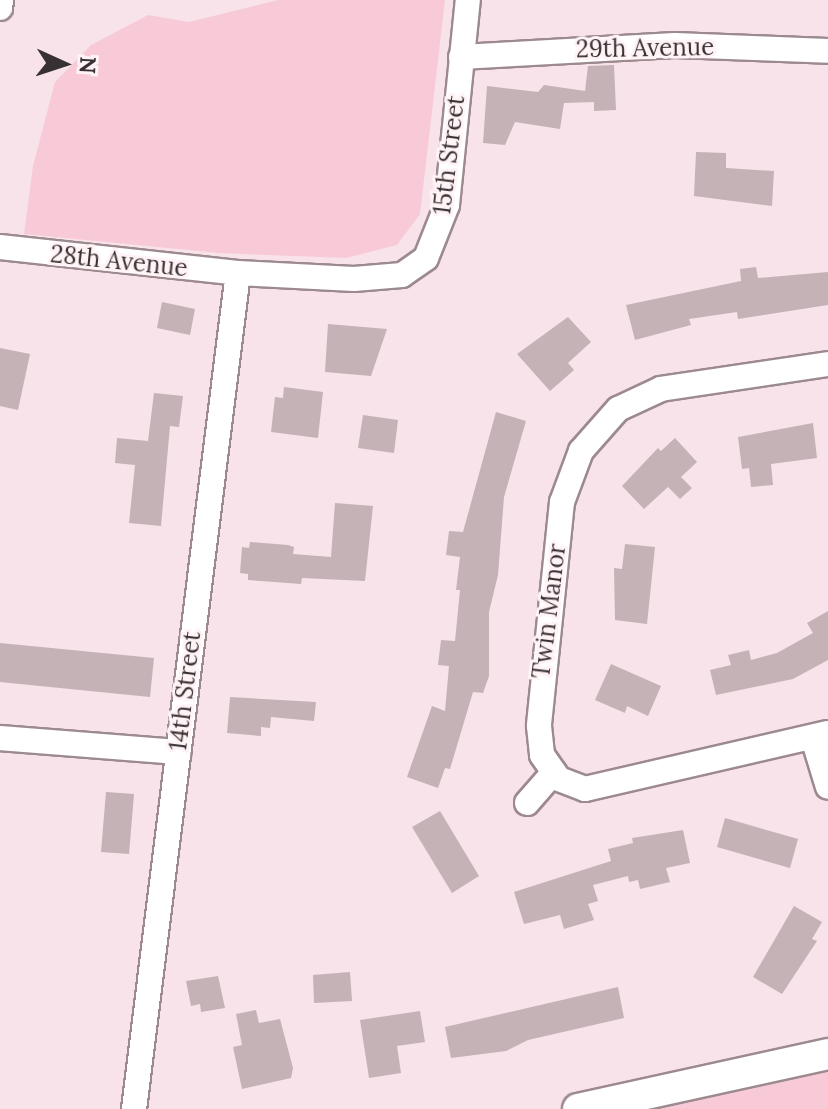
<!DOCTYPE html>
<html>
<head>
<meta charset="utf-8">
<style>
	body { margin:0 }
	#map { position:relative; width:828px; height:1109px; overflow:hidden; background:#f7e3e9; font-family:Lora,serif }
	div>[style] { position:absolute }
	.green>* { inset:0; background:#f8cad8 }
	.building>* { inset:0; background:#c4b2b7 }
	.roads { filter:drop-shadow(2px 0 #9c8a8f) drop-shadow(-2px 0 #9c8a8f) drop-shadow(0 2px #9c8a8f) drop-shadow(0 -2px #9c8a8f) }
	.minor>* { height:24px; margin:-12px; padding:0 12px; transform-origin:12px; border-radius:12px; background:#fff }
	.major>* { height:30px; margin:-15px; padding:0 15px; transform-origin:15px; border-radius:15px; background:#fff }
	span { translate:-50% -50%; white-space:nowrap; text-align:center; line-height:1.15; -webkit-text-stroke:6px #fff3f6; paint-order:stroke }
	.street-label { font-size:24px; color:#383133 }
	.north { position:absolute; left:24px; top:24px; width:80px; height:80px; -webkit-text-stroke:6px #fff3f6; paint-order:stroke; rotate:93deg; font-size:22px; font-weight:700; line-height:32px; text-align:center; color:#383133 }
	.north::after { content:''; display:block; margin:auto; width:28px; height:36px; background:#383133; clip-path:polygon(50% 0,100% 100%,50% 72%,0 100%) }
</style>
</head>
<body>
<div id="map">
	<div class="green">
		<div style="clip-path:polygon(278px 0,445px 0,420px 214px,397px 245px,346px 258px,219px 253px,24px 234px,33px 166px,55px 82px,91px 45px,148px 15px,189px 22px)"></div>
		<div style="clip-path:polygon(828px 1070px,828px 1109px,650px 1109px)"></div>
	</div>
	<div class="building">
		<div style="clip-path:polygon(614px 65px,616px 110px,594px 111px,594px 102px,564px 103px,560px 129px,515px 122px,505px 145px,483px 143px,487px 86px,538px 92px,544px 85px,585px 91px,588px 66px)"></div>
		<div style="clip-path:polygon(696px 152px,726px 153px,726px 168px,774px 171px,772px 206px,694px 196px)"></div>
		<div style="clip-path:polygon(756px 267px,758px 278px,828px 272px,828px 305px,738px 319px,737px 312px,689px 319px,691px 325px,635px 340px,626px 305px,741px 281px,740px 269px)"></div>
		<div style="clip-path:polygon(162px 302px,195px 309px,190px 335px,157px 328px)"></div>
		<div style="clip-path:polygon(568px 317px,591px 342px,568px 363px,574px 370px,550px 391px,517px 354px)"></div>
		<div style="clip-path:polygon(328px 324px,387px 329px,371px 376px,325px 372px)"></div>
		<div style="clip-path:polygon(0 348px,30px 354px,18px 410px,0 406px)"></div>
		<div style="clip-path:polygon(284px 387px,323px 392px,318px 438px,271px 432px,275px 397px,283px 398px)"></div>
		<div style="clip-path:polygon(154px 393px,183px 396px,179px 427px,170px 426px,161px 526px,129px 523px,135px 465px,115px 463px,117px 438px,148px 441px)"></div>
		<div style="clip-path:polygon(496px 412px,526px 421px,504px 497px,498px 575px,489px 612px,489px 676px,483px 693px,473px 692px,450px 769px,445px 768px,438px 788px,407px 777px,432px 706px,445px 711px,449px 666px,438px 665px,441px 640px,455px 641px,460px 590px,456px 590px,460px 557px,446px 555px,449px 531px,463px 532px)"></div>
		<div style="clip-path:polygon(363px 415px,398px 420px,394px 453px,358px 448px)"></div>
		<div style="clip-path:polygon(813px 423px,817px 458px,771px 464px,773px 485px,751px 487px,749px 468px,742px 469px,738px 437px)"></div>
		<div style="clip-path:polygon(675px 438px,697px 462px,681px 477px,692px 488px,680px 499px,668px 487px,644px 509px,622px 486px,658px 448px,661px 451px)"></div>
		<div style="clip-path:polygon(335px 503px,373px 506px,365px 581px,302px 578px,301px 584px,248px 580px,248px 574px,240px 573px,242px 547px,249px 548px,250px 542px,288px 545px,294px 547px,293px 554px,331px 557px)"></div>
		<div style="clip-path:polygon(625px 544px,655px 547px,647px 624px,615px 620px,614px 568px,622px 569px)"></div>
		<div style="clip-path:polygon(828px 611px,828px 660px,793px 679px,716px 695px,710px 670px,731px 665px,728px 655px,749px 650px,751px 660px,777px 653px,813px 633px,807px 623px)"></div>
		<div style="clip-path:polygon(0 643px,154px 658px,150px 697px,0 682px)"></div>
		<div style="clip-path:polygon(611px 664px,661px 686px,648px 716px,627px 706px,625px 713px,595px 700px)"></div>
		<div style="clip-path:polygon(230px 697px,316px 702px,314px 721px,271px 717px,270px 728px,261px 727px,261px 736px,227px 733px)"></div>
		<div style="clip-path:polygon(106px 792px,134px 794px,129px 854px,101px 852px)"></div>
		<div style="clip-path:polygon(440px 811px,479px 876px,452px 893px,412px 827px)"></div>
		<div style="clip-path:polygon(725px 818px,798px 839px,790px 868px,717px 847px)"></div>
		<div style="clip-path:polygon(683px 830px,690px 863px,666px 868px,670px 882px,640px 889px,638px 880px,629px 882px,628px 876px,593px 885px,598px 901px,588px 904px,594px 920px,564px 929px,560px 915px,524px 924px,514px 892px,611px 861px,608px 849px,633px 843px,632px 838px)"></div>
		<div style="clip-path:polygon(794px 906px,822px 922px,812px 939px,817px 941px,782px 994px,753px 977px)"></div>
		<div style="clip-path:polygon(350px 972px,352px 1001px,314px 1003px,313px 975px)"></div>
		<div style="clip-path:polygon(218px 976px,225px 1008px,201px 1012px,200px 1004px,191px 1006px,186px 981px)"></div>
		<div style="clip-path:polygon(618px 987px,624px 1018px,528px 1040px,506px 1051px,451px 1058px,445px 1027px)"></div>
		<div style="clip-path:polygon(256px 1010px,259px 1023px,280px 1019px,293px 1068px,291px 1078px,242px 1089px,233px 1047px,242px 1045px,236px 1014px)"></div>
		<div style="clip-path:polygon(420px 1011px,425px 1042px,397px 1046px,401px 1073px,369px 1078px,360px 1020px)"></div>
	</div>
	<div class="roads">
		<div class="minor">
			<div style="left:0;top:8px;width:8px;rotate:-83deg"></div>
			<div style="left:461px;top:57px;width:214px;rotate:-3.2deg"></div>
			<div style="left:675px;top:45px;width:153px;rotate:2.2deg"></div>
			<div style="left:0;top:247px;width:239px;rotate:6.2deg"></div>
			<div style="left:238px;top:273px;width:116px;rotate:3deg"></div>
			<div style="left:354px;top:279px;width:48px;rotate:-4.8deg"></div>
			<div style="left:402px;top:275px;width:29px;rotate:-35deg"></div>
			<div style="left:426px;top:258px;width:57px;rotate:-68.4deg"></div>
			<div style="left:447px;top:205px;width:206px;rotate:-84.2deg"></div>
			<div style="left:828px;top:364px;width:169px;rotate:171.5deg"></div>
			<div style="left:661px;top:389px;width:47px;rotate:155.1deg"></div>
			<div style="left:618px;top:409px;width:56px;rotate:131.4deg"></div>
			<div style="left:581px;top:451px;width:54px;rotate:110.4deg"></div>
			<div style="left:562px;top:502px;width:225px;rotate:95.9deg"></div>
			<div style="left:539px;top:726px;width:29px;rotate:84deg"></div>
			<div style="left:542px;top:755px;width:29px;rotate:55deg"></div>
			<div style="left:559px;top:779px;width:28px;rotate:21deg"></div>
			<div style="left:585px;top:789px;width:249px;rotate:-13deg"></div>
			<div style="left:0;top:738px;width:179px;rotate:4.5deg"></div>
			<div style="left:813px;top:738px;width:51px;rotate:73deg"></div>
			<div style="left:527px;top:803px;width:41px;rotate:-48.9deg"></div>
			<div style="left:134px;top:1109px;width:842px;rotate:-82.91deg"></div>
		</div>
		<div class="major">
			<div style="left:578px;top:1109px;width:256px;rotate:-12.4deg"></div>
		</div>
	</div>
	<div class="street-label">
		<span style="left:645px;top:48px;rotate:-1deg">29th Avenue</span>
		<span style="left:449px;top:155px;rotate:-83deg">15th Street</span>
		<span style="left:119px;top:261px;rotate:6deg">28th Avenue</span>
		<span style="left:549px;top:611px;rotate:-83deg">Twin Manor</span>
		<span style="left:185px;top:691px;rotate:-83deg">14th Street</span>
	</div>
	<div class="north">N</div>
</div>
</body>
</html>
